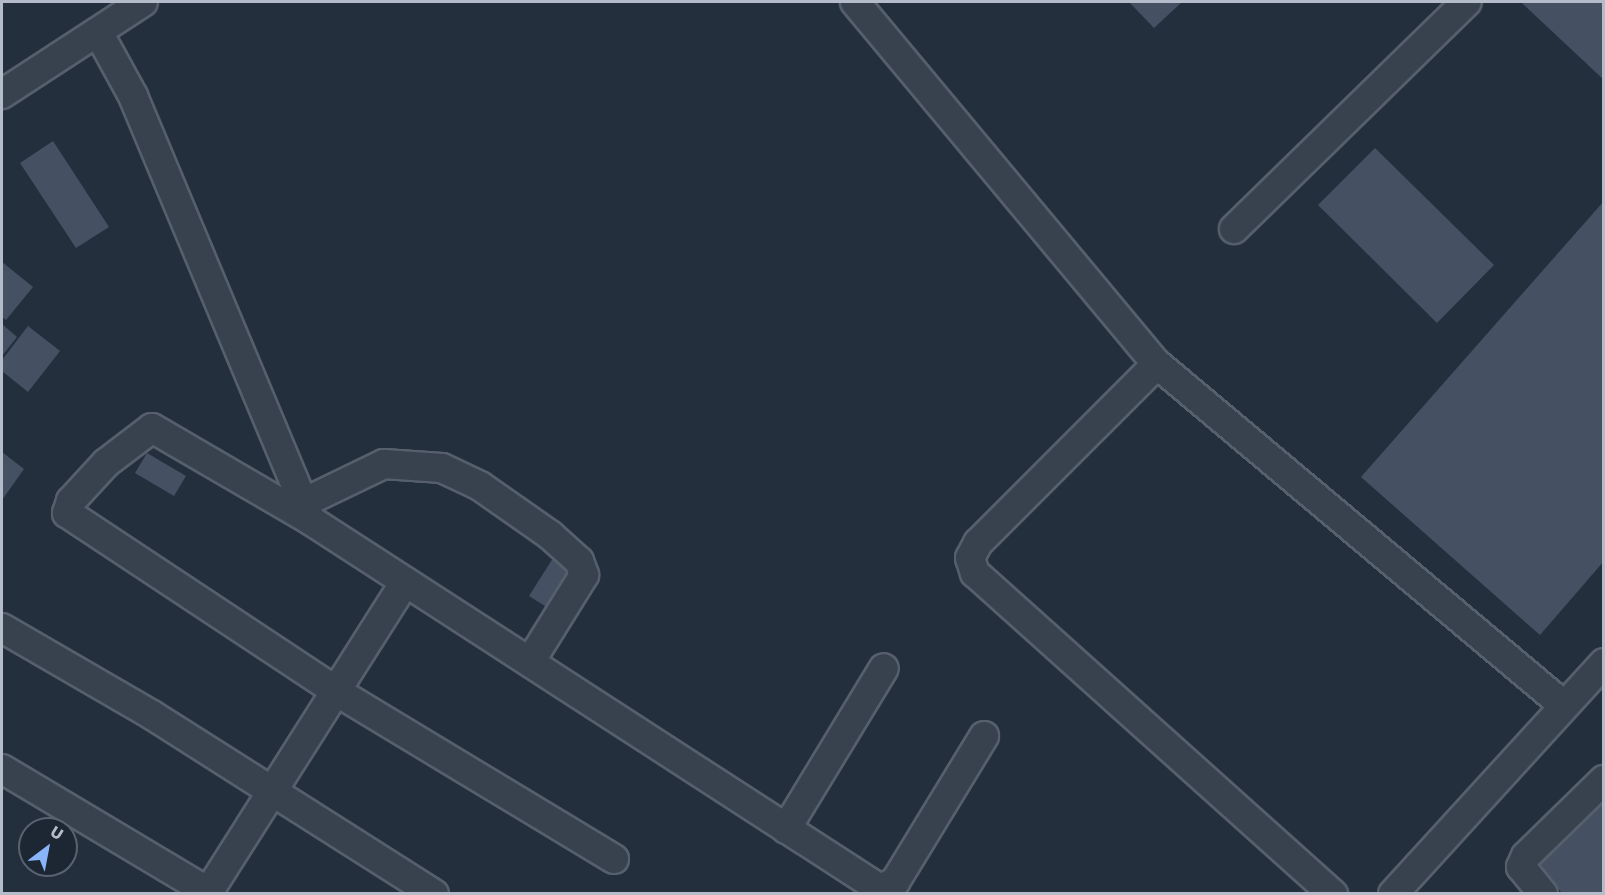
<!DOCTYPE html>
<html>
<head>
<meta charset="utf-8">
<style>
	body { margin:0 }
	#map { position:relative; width:1605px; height:895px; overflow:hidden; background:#242f3e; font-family:Poppins,sans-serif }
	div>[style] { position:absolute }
	.building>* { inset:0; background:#455162 }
	.roads { filter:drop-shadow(2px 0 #565f6c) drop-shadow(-2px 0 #565f6c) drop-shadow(0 2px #565f6c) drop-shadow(0 -2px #565f6c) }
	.minor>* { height:28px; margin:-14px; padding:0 14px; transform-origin:14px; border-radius:14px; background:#38414e }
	span { translate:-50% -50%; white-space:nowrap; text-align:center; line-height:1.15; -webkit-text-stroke:4.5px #1d2633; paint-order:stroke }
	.frame { position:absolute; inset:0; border:3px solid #b4bcc9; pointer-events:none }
	.north { position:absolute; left:18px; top:817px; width:60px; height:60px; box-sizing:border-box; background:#1d2633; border:2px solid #59626f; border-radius:50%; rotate:32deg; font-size:16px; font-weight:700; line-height:24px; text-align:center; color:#b4bcc9 }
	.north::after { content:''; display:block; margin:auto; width:21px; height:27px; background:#8ab4f8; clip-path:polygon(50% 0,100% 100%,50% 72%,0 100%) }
</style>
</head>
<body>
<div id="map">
	<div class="building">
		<div style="clip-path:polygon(1129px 2px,1182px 2px,1154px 28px)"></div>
		<div style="clip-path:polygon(1523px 2px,1604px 2px,1604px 80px,1522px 3px)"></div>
		<div style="clip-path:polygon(53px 141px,109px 227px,76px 248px,20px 163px)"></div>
		<div style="clip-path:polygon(1375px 148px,1494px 265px,1437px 323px,1318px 205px)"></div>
		<div style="clip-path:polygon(1604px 201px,1604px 561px,1540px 635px,1361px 477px)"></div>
		<div style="clip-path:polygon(2px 262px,33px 287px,6px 320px,2px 317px)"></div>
		<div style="clip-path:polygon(2px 324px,17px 337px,2px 356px)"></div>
		<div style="clip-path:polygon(28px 326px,60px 351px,28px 392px,2px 371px,2px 360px)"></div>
		<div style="clip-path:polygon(2px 452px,24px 469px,2px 500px)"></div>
		<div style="clip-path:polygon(147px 453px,186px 476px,174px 496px,135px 473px)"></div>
		<div style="clip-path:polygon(555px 555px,579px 570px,553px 611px,529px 596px)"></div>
		<div style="clip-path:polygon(1604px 801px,1604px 894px,1563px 894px,1537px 866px)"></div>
	</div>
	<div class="roads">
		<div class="minor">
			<div style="left:855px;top:2px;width:471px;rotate:50.2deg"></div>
			<div style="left:1157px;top:364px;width:529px;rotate:40.01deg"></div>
			<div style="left:98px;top:32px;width:73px;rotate:61.3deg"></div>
			<div style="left:133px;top:96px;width:459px;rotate:67.3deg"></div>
			<div style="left:310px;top:520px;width:679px;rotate:32.92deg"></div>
			<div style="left:880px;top:889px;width:17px;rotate:-25deg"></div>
			<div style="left:895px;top:882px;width:171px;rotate:-58.6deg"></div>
			<div style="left:2px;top:94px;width:168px;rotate:-33.1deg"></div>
			<div style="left:1234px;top:229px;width:325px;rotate:-44.3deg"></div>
			<div style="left:1157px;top:364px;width:253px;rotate:135deg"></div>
			<div style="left:978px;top:543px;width:17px;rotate:118deg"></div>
			<div style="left:970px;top:558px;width:16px;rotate:72deg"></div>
			<div style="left:975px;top:573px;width:481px;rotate:41.9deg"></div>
			<div style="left:303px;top:503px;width:90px;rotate:-25.7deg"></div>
			<div style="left:384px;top:464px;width:58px;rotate:3.9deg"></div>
			<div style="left:442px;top:468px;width:42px;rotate:25.3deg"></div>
			<div style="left:480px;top:486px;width:85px;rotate:35deg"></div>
			<div style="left:550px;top:535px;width:39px;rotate:42deg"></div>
			<div style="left:579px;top:561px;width:15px;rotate:70deg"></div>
			<div style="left:584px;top:575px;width:100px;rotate:121.9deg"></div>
			<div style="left:310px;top:520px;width:183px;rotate:-149.8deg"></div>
			<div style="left:152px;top:428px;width:58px;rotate:142.7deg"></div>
			<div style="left:106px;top:463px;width:52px;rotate:132.6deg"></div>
			<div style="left:71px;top:501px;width:13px;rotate:108deg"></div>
			<div style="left:67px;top:513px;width:320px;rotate:33.5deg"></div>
			<div style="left:334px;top:690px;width:327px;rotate:31.1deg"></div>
			<div style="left:2px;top:628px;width:173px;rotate:30.1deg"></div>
			<div style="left:152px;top:715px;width:334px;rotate:32.4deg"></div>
			<div style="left:2px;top:769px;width:244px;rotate:30.8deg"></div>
			<div style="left:786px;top:829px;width:188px;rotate:-58.7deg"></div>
			<div style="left:209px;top:891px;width:366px;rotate:-57.6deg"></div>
			<div style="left:1393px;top:894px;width:313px;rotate:-47.6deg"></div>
			<div style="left:1543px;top:894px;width:35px;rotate:-129deg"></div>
			<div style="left:1521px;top:867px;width:12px;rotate:-66deg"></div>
			<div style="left:1526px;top:856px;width:109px;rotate:-44.3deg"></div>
		</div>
	</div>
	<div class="frame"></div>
	<div class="north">U</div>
</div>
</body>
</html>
